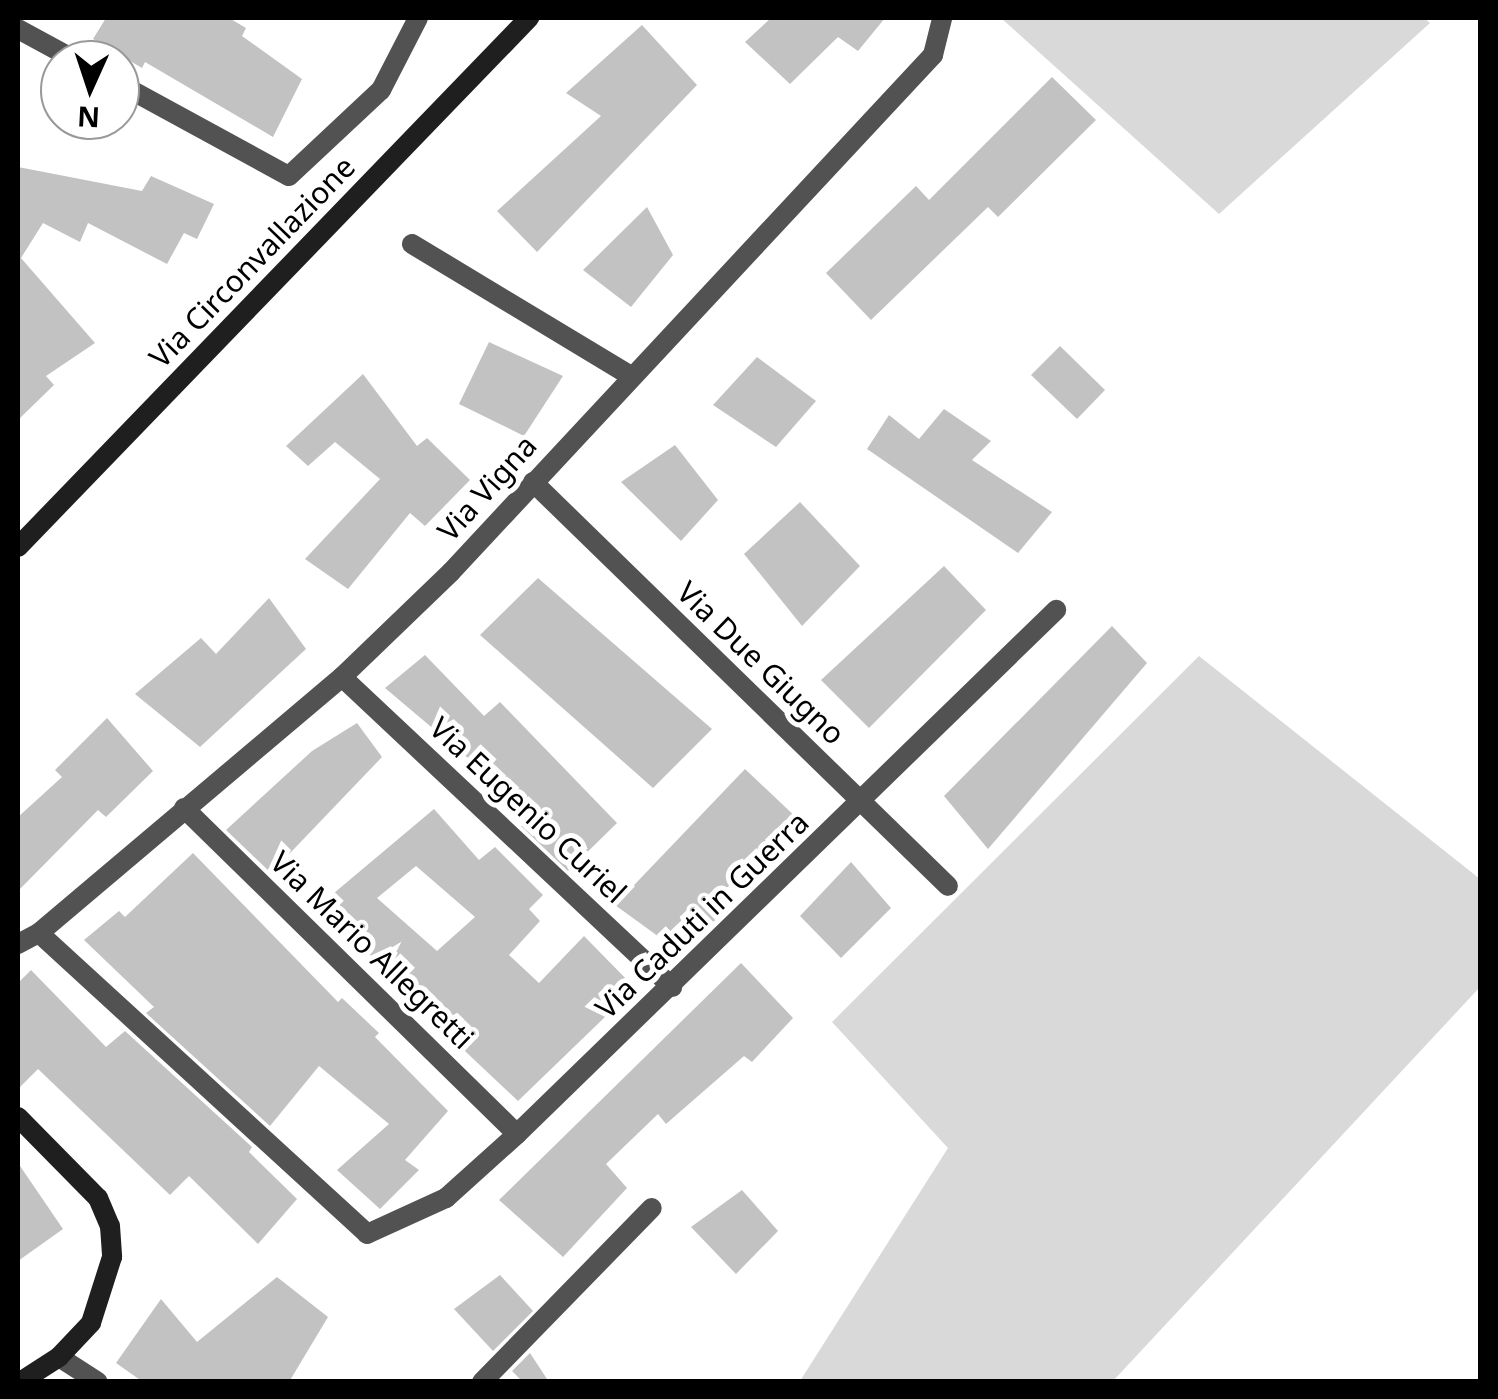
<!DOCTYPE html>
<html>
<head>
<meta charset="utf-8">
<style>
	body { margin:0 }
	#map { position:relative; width:1498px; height:1399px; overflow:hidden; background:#fff; font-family:"Noto Sans",sans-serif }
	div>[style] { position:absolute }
	.green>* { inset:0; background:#d9d9d9 }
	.building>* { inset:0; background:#c2c2c2 }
	.street>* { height:20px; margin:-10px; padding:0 10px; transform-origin:10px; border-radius:10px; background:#525252 }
	.secondary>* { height:20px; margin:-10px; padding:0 10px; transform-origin:10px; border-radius:10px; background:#1f1f1f }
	span { translate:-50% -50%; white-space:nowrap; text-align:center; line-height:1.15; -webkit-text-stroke:10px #fff; paint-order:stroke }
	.street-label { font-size:30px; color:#000 }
	.frame { position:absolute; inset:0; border:20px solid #000; pointer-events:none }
	.north { position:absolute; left:40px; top:40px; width:100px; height:100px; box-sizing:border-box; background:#fff; border:2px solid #999; border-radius:50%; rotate:183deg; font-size:28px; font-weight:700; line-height:40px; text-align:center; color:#000 }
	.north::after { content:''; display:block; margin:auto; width:35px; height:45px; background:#000; clip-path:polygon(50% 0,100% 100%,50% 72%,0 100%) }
</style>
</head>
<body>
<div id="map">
	<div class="green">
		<div style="clip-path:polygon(1001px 18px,1424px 18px,1430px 23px,1219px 214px)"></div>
		<div style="clip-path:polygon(1199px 656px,1480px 879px,1480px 987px,1113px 1381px,800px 1381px,948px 1148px,832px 1022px)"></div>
	</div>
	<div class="building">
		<div style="clip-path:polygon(106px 18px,229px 18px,246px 28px,242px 36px,302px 79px,273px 137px,145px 62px,142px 68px,93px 39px)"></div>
		<div style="clip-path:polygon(771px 18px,885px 18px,858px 51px,838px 37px,790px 84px,745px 42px)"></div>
		<div style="clip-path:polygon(642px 25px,697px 85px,537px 252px,497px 211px,601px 116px,566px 93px)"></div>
		<div style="clip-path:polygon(1052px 77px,1096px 120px,998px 217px,988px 207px,871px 320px,826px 273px,916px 186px,929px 200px)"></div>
		<div style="clip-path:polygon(18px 167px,142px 191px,151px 176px,214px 204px,197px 239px,184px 233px,167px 264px,88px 223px,80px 242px,43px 223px,21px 258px,95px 343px,46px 376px,54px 385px,18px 420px)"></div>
		<div style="clip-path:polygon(647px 207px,673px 255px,631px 307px,583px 270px)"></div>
		<div style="clip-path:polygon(489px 342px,563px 376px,524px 436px,459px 404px)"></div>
		<div style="clip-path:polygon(1060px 346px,1105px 390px,1077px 419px,1031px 375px)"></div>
		<div style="clip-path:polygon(757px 357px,816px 401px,776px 447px,713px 405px)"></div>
		<div style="clip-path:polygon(363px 374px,417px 446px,427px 438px,470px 480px,425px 526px,410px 513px,348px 589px,305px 559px,380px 479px,335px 442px,308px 466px,286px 446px)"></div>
		<div style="clip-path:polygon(944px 409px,991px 441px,972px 460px,1052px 512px,1018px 553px,867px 449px,889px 415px,919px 439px)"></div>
		<div style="clip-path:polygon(675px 445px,718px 500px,681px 541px,621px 482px)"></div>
		<div style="clip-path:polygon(800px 502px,860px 566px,802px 626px,744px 554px)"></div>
		<div style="clip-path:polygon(944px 566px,986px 610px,869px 728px,821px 680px)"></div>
		<div style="clip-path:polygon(538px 578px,712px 729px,653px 788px,480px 635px)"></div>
		<div style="clip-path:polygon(269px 598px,306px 649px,200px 747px,135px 694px,201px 638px,216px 654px)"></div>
		<div style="clip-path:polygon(1112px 626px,1147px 663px,988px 849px,944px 796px)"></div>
		<div style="clip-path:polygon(425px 655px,484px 716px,500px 702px,617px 823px,568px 871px,521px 826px,526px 822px,518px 815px,526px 807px,385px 688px)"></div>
		<div style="clip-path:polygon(107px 718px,153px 771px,106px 817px,98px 810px,18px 891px,18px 817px,62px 777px,55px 770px)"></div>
		<div style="clip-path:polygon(357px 723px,382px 757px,271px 873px,226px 830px,312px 751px)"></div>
		<div style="clip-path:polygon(745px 769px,800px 821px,707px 906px,718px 918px,677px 950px,615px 905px)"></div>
		<div style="clip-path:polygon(evenodd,434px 809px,479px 860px,495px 847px,543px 895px,529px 909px,540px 921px,509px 955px,539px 983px,584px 936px,635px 988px,518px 1101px,397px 987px,402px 982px,315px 909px,434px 809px,416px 866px,475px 917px,437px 951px,377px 898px,416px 866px)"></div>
		<div style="clip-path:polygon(193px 853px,338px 1002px,342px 998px,379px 1033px,375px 1037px,448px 1111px,405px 1160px,419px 1170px,380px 1209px,337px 1170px,389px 1124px,319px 1066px,270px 1126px,146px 1013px,154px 1007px,84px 940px,119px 911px,125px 917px)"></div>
		<div style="clip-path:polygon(851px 862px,891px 908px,841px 958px,800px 916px)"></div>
		<div style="clip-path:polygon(741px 963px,793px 1018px,752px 1062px,744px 1056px,666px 1124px,658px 1114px,606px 1164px,627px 1188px,563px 1257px,499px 1200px)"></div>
		<div style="clip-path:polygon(31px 970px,106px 1047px,125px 1031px,252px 1147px,249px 1152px,297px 1199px,258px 1244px,189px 1176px,170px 1195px,38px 1069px,18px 1089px,18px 983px)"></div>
		<div style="clip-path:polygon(18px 1163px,63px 1229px,18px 1261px)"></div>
		<div style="clip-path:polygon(742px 1190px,778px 1231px,736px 1274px,691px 1227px)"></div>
		<div style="clip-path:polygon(500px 1275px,533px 1311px,493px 1351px,454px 1309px)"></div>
		<div style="clip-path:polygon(277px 1277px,328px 1317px,289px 1382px,143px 1382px,116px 1363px,161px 1299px,197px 1342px)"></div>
		<div style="clip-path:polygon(530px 1353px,549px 1382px,523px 1382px,512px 1371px)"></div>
	</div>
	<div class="street">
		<div style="left:18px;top:29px;width:65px;rotate:28.5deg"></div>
		<div style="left:120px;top:84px;width:192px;rotate:28.6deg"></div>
		<div style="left:289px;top:176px;width:126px;rotate:-43.1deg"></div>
		<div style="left:381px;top:90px;width:81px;rotate:-62.8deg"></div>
		<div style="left:412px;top:244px;width:253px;rotate:31.1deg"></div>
		<div style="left:533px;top:482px;width:579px;rotate:44.23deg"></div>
		<div style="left:342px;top:677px;width:453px;rotate:43.2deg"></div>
		<div style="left:184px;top:808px;width:466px;rotate:44.4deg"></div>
		<div style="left:39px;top:933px;width:445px;rotate:42.5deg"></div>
		<div style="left:367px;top:1234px;width:87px;rotate:-24.5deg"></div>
		<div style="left:446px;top:1198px;width:96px;rotate:-42deg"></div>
		<div style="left:517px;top:1134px;width:752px;rotate:-44.19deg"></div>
		<div style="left:18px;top:944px;width:24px;rotate:-28deg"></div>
		<div style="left:39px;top:933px;width:397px;rotate:-40.2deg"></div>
		<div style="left:342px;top:677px;width:151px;rotate:-43.9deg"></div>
		<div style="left:451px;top:572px;width:707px;rotate:-47.01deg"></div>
		<div style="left:933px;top:55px;width:38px;rotate:-76deg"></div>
		<div style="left:59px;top:1357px;width:46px;rotate:32.7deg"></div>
		<div style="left:482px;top:1382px;width:243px;rotate:-45.7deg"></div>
	</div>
	<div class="secondary">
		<div style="left:18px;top:547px;width:736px;rotate:-45.99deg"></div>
		<div style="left:18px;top:1117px;width:114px;rotate:45.4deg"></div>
		<div style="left:98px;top:1198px;width:30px;rotate:67deg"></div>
		<div style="left:110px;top:1226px;width:31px;rotate:86deg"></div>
		<div style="left:112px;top:1257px;width:69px;rotate:107.7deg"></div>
		<div style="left:91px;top:1323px;width:47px;rotate:133.3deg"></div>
		<div style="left:59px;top:1357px;width:46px;rotate:147.3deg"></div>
	</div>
	<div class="street-label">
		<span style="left:252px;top:262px;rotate:-46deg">Via Circonvallazione</span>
		<span style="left:487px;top:488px;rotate:-48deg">Via Vigna</span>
		<span style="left:761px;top:663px;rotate:44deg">Via Due Giugno</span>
		<span style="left:528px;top:810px;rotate:43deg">Via Eugenio Curiel</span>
		<span style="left:702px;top:915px;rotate:-44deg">Via Caduti in Guerra</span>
		<span style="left:372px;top:950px;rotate:44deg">Via Mario Allegretti</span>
	</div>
	<div class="frame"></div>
	<div class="north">N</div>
</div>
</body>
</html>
